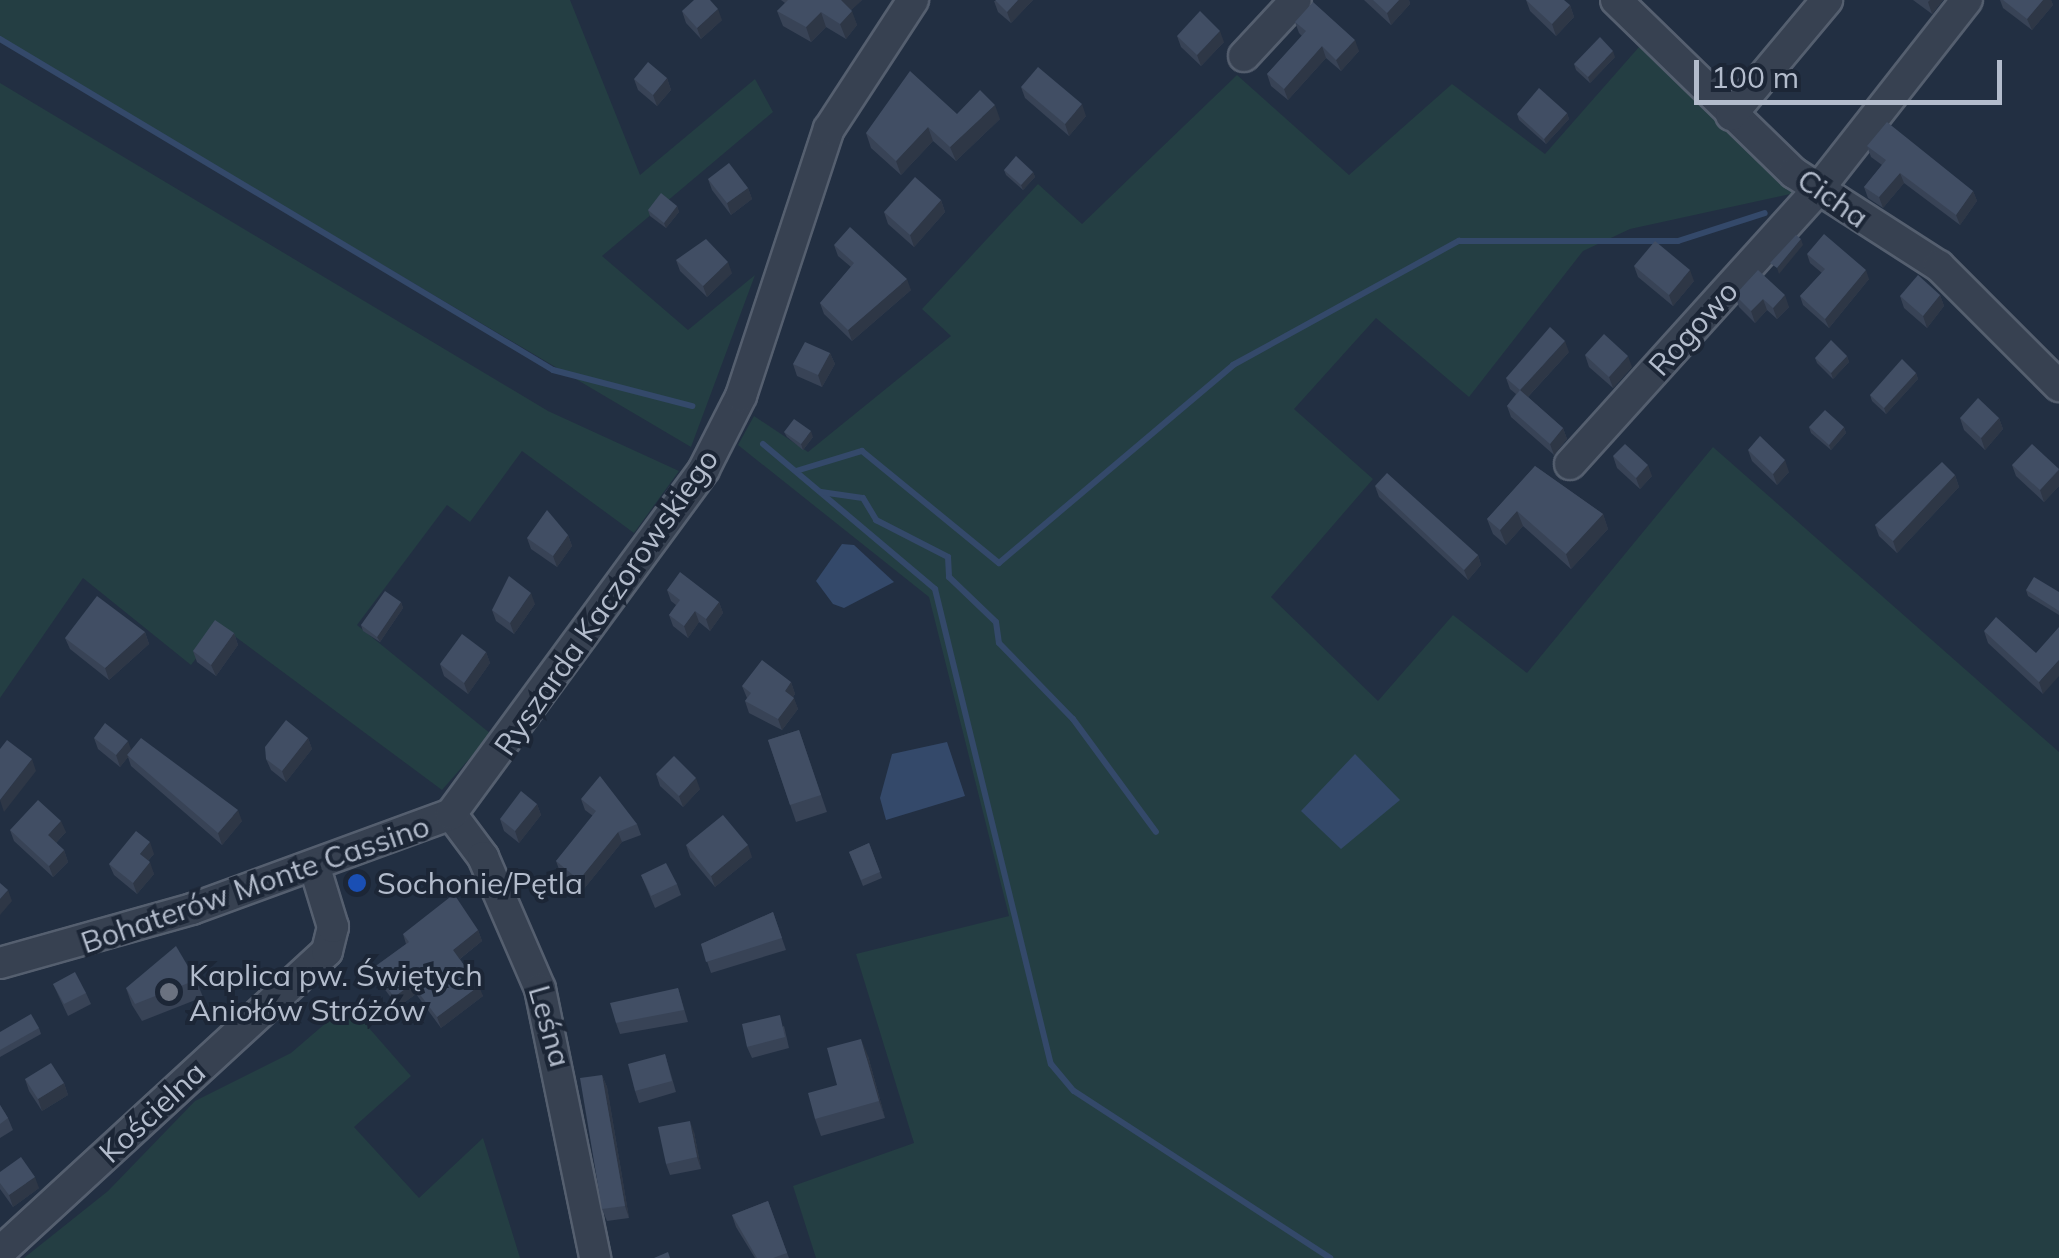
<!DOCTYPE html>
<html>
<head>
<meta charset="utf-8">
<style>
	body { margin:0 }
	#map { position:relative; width:2059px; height:1258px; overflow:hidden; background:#222f42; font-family:Mulish,sans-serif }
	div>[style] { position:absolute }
	.green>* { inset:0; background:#243e43 }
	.water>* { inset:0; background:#34496a }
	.stream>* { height:6px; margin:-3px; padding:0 3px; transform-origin:3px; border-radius:3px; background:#34496a }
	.roads { filter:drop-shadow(2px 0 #555f6f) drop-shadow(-2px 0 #555f6f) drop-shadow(0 2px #555f6f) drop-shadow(0 -2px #555f6f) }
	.minor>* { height:30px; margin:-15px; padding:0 15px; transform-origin:15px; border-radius:15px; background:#374151 }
	.wall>* { inset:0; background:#384356 }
	.shaded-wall>* { inset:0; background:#2e3746 }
	.building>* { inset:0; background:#414e64 }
	.dots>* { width:28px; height:28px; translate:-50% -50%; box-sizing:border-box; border:5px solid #1c2636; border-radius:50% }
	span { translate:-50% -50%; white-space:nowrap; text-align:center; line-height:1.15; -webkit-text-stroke:8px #1c2636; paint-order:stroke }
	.street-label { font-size:30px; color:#b3bccc }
	.poi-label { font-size:30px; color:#b3bccc }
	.left { translate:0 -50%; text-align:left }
	.scale { position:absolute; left:1694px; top:60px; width:308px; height:45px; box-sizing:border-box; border:5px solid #b3bccc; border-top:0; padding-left:12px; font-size:30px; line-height:35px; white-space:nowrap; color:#b3bccc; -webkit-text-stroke:8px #1c2636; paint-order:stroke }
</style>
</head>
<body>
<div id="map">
	<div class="green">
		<div style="clip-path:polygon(0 0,570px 0,640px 175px,755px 79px,773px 112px,602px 256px,688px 330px,755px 275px,691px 447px,0 39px)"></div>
		<div style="clip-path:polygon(1639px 47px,1795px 193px,1630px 229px,1583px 251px,1469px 397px,1376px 318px,1294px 409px,1373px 479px,1271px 597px,1378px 701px,1453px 615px,1527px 673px,1713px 447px,2059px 752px,2059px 1258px,816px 1258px,793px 1186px,914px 1143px,856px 954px,1009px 916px,929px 597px,738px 445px,754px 416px,808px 452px,951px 336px,922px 309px,1038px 184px,1082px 224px,1237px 75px,1349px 175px,1452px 84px,1545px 154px)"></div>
		<div style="clip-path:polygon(0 83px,548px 411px,679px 471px,634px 533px,522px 451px,470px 522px,447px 505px,357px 625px,491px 734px,442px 790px,221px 626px,191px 665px,83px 578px,0 698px)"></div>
		<div style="clip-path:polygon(348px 1004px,411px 1076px,354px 1127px,419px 1198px,483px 1138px,520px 1258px,24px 1258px,108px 1191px,195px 1101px,291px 1053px)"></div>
	</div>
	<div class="water">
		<div style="clip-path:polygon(842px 544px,854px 545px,894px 582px,844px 608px,833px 604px,816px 581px)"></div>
		<div style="clip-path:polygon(947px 742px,965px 796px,886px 820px,880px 798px,892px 754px)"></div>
		<div style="clip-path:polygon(1355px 754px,1400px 800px,1341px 849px,1301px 811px)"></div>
	</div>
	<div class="stream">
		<div style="left:0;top:39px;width:644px;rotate:30.9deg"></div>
		<div style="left:553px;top:370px;width:144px;rotate:14.5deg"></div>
		<div style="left:763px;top:444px;width:225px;rotate:40.1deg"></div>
		<div style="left:935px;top:589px;width:489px;rotate:76.3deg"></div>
		<div style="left:1051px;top:1064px;width:35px;rotate:50deg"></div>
		<div style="left:1074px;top:1091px;width:306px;rotate:33.1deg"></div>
		<div style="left:796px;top:471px;width:69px;rotate:-16.9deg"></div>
		<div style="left:862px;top:451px;width:177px;rotate:39.3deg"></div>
		<div style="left:999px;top:563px;width:307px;rotate:-40.2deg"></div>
		<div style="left:1233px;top:365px;width:258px;rotate:-28.8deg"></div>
		<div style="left:1459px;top:241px;width:219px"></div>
		<div style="left:1678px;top:241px;width:91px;rotate:-17.8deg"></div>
		<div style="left:821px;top:492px;width:42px;rotate:8.1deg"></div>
		<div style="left:863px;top:498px;width:26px;rotate:59deg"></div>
		<div style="left:876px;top:520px;width:81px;rotate:27.2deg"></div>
		<div style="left:948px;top:557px;width:20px;rotate:87deg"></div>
		<div style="left:949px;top:577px;width:65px;rotate:43.8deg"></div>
		<div style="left:996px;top:622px;width:21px;rotate:82deg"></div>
		<div style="left:999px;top:643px;width:106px;rotate:45.8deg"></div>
		<div style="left:1073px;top:719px;width:140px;rotate:53.7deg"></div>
	</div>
	<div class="roads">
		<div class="minor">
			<div style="left:1616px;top:0;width:248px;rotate:44.2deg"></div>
			<div style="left:1794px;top:173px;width:172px;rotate:32.7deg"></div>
			<div style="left:1939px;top:266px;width:170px;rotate:45deg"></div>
			<div style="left:1244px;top:56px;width:76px;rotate:-47.1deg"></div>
			<div style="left:1731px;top:115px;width:150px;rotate:-50.1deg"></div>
			<div style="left:1570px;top:464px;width:368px;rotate:-47.9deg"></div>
			<div style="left:1817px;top:191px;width:243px;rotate:-51.9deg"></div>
			<div style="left:451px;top:814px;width:54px;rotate:53.3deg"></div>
			<div style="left:483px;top:857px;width:144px;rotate:66.6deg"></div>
			<div style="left:540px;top:989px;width:275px;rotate:78.4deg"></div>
			<div style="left:0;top:963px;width:199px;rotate:-15.7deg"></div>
			<div style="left:192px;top:909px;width:276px;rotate:-20.1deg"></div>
			<div style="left:451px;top:814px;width:428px;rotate:-53.7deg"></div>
			<div style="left:704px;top:469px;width:82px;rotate:-63.1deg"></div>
			<div style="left:741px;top:396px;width:281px;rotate:-71.8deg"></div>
			<div style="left:829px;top:129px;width:154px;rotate:-56.9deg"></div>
			<div style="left:0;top:1252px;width:444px;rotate:-42.6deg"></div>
			<div style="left:327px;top:951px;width:25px;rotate:-76deg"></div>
			<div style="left:333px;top:927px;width:62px;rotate:-107deg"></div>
		</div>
	</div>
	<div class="wall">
		<div style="clip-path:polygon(781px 0,862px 0,851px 10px,857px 25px,846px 39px,826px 27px,811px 42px,783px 26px,777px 11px,785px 3px)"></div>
		<div style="clip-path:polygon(1033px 0,1011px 23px,998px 12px,994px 1px)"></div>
		<div style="clip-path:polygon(1364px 0,1409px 0,1410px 4px,1391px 25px)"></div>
		<div style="clip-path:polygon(1526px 0,1570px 5px,1574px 17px,1556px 36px,1530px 11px)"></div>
		<div style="clip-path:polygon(1913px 0,1943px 0,1932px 14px)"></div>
		<div style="clip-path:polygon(2000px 0,2051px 0,2053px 5px,2032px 30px,2003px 8px)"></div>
		<div style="clip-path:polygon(682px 11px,722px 20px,701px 39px,686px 23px)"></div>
		<div style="clip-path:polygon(1295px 22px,1359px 51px,1341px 71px,1326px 58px,1288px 100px,1271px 86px,1267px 74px,1302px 36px,1299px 33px)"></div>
		<div style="clip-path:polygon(1177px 36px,1224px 42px,1201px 66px,1181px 47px)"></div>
		<div style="clip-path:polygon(1615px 57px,1590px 83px,1576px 70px,1574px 64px)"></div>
		<div style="clip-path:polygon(667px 78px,671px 90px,657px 106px,638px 90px,634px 79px)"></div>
		<div style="clip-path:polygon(1021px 87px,1086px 116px,1069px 136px,1025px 98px)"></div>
		<div style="clip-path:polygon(1567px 113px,1569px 119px,1546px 144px,1519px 120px,1517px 114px)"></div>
		<div style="clip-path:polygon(957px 114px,1000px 119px,956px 161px,933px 141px,901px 175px,871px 148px,866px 133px)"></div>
		<div style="clip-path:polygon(1867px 146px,1973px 191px,1977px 201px,1960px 225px,1904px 183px,1883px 208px,1868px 198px,1864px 187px,1882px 165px,1871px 157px)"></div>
		<div style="clip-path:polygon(1004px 170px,1033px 172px,1035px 177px,1023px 190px,1006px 175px)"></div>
		<div style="clip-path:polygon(708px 179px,748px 188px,752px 199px,731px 215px,712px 190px)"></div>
		<div style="clip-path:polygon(941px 200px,945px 212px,914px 247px,888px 224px,884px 212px)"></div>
		<div style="clip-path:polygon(677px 206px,679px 212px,666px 228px,650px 216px,648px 210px)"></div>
		<div style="clip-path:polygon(834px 245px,911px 290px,852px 341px,824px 314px,820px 303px,851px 267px,838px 256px)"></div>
		<div style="clip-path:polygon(1807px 254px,1869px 279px,1829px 328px,1803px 305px,1800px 296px,1822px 273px,1810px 263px)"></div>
		<div style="clip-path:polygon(676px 260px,732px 273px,707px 297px,680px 271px)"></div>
		<div style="clip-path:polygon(1634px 266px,1694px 281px,1673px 306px,1638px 277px)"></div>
		<div style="clip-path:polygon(1758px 270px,1789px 307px,1777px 319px,1767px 310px,1755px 323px,1739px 307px,1735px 295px)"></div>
		<div style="clip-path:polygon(1940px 295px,1944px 306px,1927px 328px,1904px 308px,1900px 296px)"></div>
		<div style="clip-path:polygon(1569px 352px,1528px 397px,1563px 428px,1567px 439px,1554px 455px,1511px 417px,1507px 406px,1516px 394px,1510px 389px,1506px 378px)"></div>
		<div style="clip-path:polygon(830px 353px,835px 364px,822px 387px,797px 376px,793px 364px)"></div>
		<div style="clip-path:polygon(1585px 355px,1632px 367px,1613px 388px,1589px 367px)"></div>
		<div style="clip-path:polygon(1847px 356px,1849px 362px,1833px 379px,1817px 363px,1815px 358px)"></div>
		<div style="clip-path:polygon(1916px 373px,1918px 379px,1886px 414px,1872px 401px,1870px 395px)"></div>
		<div style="clip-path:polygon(1960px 418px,1999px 418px,2003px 429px,1985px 450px,1964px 430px)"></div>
		<div style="clip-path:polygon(1809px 427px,1844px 427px,1846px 433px,1831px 450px,1811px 433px)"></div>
		<div style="clip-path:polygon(784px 432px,813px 437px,803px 450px,787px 437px)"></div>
		<div style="clip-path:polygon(1748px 450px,1789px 472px,1777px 485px,1752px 461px)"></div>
		<div style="clip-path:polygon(1613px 456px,1652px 476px,1640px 489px,1617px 468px)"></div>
		<div style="clip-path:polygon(2012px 465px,2059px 469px,2059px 486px,2044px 502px,2016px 476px)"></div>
		<div style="clip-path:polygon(1535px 466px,1603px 514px,1608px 529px,1571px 569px,1523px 526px,1506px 545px,1493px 534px,1487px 519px)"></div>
		<div style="clip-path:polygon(1955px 475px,1959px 487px,1897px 553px,1879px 536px,1875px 525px)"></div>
		<div style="clip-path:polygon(1375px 486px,1478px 555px,1481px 565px,1468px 580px,1379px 497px)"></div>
		<div style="clip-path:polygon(568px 535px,572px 546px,557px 567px,531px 549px,527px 538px)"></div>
		<div style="clip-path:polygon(667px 590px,719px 602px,723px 613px,710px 631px,699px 622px,688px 638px,673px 626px,669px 615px,676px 605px,671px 601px)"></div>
		<div style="clip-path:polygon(2026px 590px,2059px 592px,2059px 615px,2028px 596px)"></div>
		<div style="clip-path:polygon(401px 602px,403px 608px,380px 642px,363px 631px,361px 625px)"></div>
		<div style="clip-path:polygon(535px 604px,514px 634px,496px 621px,492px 610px)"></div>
		<div style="clip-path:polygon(1984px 631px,2036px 653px,2043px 694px,1988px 643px)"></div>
		<div style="clip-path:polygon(145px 632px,149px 644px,109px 680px,70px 649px,65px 638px)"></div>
		<div style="clip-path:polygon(234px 633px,238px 645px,216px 676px,197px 662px,193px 651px)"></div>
		<div style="clip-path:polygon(486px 652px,490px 663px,468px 694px,444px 676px,440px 664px)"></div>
		<div style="clip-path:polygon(791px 682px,795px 694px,793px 697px,798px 709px,782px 730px,749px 713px,745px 701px,747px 698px,742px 686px)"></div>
		<div style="clip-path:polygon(799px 730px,827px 812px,796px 822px,768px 740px)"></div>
		<div style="clip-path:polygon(94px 738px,131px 750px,242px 821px,222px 845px,131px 766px,128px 757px,120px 767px,98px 749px)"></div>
		<div style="clip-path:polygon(308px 738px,312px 749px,286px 782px,271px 770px,266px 759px)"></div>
		<div style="clip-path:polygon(656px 774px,700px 789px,683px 807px,660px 786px)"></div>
		<div style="clip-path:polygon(581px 799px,637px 824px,641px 835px,622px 842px,583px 890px,560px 872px,556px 861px,593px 816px,585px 810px)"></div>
		<div style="clip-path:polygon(537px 804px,541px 815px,519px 843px,504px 831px,500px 819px)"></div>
		<div style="clip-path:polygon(10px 830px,66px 832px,56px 843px,64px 850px,68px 862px,53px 877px,14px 841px)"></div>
		<div style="clip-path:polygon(869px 843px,882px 878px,863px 886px,849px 852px)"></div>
		<div style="clip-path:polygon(686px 845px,752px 857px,715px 887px,690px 857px)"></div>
		<div style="clip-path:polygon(154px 854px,148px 861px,154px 874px,137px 894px,114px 875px,109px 864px)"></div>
		<div style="clip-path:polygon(641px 875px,677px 884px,681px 895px,655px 908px)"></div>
		<div style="clip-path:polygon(773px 912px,786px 950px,711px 973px,701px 944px)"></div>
		<div style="clip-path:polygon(478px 930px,482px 941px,460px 959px,483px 996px,441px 1028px,416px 994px,398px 1007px,377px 979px,373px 968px,406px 944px,403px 934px)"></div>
		<div style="clip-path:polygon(196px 980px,203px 997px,142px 1021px,132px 1005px,126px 988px)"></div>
		<div style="clip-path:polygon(53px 984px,86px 993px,91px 1004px,68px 1016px)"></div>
		<div style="clip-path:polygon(678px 988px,688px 1022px,620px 1034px,616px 1023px)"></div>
		<div style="clip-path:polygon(784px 1026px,789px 1048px,752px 1058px,747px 1047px)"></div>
		<div style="clip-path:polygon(39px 1028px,41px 1034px,0 1057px,0 1032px)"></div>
		<div style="clip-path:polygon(665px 1054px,676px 1092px,639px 1103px,635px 1091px)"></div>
		<div style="clip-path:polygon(868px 1056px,885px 1118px,821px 1136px,815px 1119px)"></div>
		<div style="clip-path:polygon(602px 1075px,607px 1087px,629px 1218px,607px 1221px,602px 1209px)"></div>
		<div style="clip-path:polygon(25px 1079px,64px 1083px,68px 1095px,42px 1111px,29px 1091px)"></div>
		<div style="clip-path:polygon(0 1105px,8px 1118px,13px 1130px,0 1138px)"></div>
		<div style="clip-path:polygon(694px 1132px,701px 1169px,670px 1175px,666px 1164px)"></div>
		<div style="clip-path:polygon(0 1172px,39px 1188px,13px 1207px,0 1189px)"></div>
		<div style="clip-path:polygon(768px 1201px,789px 1258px,755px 1258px,736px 1227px,732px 1215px)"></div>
	</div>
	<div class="shaded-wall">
		<div style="clip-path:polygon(841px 0,862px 0,846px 15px)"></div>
		<div style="clip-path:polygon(1018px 0,1033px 0,1011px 23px,1007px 12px)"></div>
		<div style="clip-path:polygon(1399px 0,1409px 0,1410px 4px,1391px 25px,1387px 13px)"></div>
		<div style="clip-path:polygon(1930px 0,1943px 0,1932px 14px,1928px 2px)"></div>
		<div style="clip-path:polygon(2043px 0,2051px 0,2053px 5px,2032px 30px,2027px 19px)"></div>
		<div style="clip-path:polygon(1570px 5px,1574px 17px,1556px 36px,1552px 24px)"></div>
		<div style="clip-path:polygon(718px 9px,722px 20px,701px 39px,697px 28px)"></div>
		<div style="clip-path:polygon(852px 11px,857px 25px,846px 39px,840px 24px)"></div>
		<div style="clip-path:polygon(821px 12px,826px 27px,811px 42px,806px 27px)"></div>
		<div style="clip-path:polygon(1220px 31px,1224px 42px,1201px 66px,1197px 55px)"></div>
		<div style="clip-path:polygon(1355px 40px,1359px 51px,1341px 71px,1336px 60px)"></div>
		<div style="clip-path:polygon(1322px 46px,1326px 58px,1288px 100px,1284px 89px)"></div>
		<div style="clip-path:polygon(1613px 51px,1615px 57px,1590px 83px,1588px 77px)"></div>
		<div style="clip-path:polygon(667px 78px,671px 90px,657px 106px,653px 95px)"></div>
		<div style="clip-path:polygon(1082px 104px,1086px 116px,1069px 136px,1065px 124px)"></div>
		<div style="clip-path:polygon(995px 105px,1000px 119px,956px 161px,950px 147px)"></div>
		<div style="clip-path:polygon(1567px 113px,1569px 119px,1546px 144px,1544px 139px)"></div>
		<div style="clip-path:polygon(928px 127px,933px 141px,901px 175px,896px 161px)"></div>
		<div style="clip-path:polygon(1033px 172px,1035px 177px,1023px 190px,1021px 185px)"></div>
		<div style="clip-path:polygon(1900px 173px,1904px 183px,1883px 208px,1879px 197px)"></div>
		<div style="clip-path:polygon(748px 188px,752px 199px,731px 215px,727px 203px)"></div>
		<div style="clip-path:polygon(1973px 191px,1977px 201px,1960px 225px,1956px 215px)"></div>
		<div style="clip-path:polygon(941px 200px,945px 212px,914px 247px,910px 235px)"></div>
		<div style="clip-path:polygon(677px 206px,679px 212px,666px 228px,664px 223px)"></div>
		<div style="clip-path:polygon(1801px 239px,1803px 245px,1779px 274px,1777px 268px)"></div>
		<div style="clip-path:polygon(728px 262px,732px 273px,707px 297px,703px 286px)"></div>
		<div style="clip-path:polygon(1690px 270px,1694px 281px,1673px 306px,1669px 295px)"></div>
		<div style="clip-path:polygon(1866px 270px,1869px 279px,1829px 328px,1825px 319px)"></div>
		<div style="clip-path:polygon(907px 279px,911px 290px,852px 341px,848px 330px)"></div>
		<div style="clip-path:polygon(1785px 295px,1789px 307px,1777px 319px,1773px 308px)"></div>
		<div style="clip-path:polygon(1940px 295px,1944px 306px,1927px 328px,1923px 316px)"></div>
		<div style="clip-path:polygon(1763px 299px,1767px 310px,1755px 323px,1751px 311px)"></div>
		<div style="clip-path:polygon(1565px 341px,1569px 352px,1524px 401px,1520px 390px)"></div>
		<div style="clip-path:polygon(830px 353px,835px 364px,822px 387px,818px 375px)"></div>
		<div style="clip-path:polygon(1628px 356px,1632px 367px,1613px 388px,1609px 377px)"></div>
		<div style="clip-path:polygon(1847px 356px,1849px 362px,1833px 379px,1831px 373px)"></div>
		<div style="clip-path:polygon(1916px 373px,1918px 379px,1886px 414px,1884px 408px)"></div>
		<div style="clip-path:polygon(1999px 418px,2003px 429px,1985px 450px,1981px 438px)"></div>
		<div style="clip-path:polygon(1844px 427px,1846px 433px,1831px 450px,1829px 445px)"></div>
		<div style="clip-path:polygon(1563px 428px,1567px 439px,1554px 455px,1550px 444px)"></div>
		<div style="clip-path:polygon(811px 431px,813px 437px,803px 450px,801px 444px)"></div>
		<div style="clip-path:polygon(1785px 460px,1789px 472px,1777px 485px,1773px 474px)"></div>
		<div style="clip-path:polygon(1648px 465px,1652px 476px,1640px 489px,1636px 478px)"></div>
		<div style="clip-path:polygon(2059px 470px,2059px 486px,2044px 502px,2040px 490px)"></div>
		<div style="clip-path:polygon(1955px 475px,1959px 487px,1897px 553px,1893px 541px)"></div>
		<div style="clip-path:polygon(1517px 511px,1523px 526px,1506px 545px,1500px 530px)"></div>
		<div style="clip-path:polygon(1603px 514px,1608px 529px,1571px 569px,1566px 554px)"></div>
		<div style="clip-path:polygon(568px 535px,572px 546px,557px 567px,553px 556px)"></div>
		<div style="clip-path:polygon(1478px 555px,1481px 565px,1468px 580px,1464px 570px)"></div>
		<div style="clip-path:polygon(531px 593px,535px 604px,514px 634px,510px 623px)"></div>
		<div style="clip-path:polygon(401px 602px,403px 608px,380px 642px,377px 637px)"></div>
		<div style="clip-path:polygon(719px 602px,723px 613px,710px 631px,706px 619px)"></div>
		<div style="clip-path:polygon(695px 611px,699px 622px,688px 638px,684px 626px)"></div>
		<div style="clip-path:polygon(145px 632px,149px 644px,109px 680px,105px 668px)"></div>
		<div style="clip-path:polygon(234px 633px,238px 645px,216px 676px,211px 665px)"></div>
		<div style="clip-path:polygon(486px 652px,490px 663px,468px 694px,464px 683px)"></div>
		<div style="clip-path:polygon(2059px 660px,2059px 676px,2043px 694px,2039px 682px)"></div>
		<div style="clip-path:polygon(791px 682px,795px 694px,789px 702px,785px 691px)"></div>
		<div style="clip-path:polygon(794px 698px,798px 709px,782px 730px,778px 719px)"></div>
		<div style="clip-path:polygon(308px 738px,312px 749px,286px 782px,282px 771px)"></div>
		<div style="clip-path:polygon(128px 741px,132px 752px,120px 767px,116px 755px)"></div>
		<div style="clip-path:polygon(32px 759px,36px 771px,4px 812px,0 800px)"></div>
		<div style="clip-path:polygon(696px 778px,700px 789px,683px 807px,679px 796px)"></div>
		<div style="clip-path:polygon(537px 804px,541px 815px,519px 843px,515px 831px)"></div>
		<div style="clip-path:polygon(238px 810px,242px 821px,222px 845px,218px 833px)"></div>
		<div style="clip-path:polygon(61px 821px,66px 832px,52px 847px,48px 835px)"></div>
		<div style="clip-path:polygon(618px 832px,622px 842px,583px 890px,579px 880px)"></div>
		<div style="clip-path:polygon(150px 842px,154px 854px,144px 865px,140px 854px)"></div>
		<div style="clip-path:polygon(748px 845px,752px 857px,715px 887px,711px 876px)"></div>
		<div style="clip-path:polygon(64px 850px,68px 862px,53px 877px,49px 866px)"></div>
		<div style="clip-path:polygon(150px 862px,154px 874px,137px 894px,133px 883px)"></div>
		<div style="clip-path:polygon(8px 890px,12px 901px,0 915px,0 899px)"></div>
		<div style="clip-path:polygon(478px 930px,482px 941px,457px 961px,453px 950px)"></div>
		<div style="clip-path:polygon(412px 984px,416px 994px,398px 1007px,394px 997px)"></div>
		<div style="clip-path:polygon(479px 986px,483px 996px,441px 1028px,437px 1017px)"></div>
		<div style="clip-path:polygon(861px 1039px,868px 1056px,885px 1118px,879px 1101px)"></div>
		<div style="clip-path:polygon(602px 1075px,607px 1087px,629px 1218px,625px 1206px)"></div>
		<div style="clip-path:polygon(64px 1083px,68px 1095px,42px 1111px,38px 1099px)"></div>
		<div style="clip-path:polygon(690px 1121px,694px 1132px,701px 1169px,697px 1157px)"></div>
		<div style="clip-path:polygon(35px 1177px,39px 1188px,13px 1207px,9px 1195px)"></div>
	</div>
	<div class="building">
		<div style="clip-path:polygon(694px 0,710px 0,718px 9px,697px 28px,682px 11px)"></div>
		<div style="clip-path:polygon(788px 0,841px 0,852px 11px,840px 24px,821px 12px,806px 27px,777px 11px)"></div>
		<div style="clip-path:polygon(995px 0,1018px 0,1007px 12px)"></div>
		<div style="clip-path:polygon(1373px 0,1399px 0,1387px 13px)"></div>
		<div style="clip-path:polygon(1526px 0,1564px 0,1570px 5px,1552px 24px)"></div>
		<div style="clip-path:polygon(2003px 0,2043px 0,2027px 19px)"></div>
		<div style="clip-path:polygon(1313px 2px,1355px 40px,1336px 60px,1322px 46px,1284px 89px,1267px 74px,1306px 31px,1295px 22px)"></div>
		<div style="clip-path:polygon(1200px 11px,1220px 31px,1197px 55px,1177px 36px)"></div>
		<div style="clip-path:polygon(1600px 37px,1613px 51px,1588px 77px,1574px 64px)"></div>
		<div style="clip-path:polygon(648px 62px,667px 78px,653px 95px,634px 79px)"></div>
		<div style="clip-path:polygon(1038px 67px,1082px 104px,1065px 124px,1021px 87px)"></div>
		<div style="clip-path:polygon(910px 71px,957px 114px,980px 90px,995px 105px,950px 147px,928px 127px,896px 161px,866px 133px)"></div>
		<div style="clip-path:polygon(1539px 88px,1567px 113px,1544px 139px,1517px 114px)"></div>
		<div style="clip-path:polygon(1887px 122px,1973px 191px,1956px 215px,1900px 173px,1879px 197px,1864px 187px,1886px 160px,1867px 146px)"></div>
		<div style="clip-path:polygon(1016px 156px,1033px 172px,1021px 185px,1004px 170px)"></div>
		<div style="clip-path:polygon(729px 163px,748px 188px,727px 203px,708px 179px)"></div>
		<div style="clip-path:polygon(915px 177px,941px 200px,910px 235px,884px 212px)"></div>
		<div style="clip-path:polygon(661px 193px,677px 206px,664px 223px,648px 210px)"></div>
		<div style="clip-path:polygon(850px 227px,907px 279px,848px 330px,820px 303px,854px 263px,834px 245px)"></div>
		<div style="clip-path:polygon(1824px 234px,1866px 270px,1825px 319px,1800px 296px,1825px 269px,1807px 254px)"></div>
		<div style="clip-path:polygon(1796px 235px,1801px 239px,1777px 268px,1770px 263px)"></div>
		<div style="clip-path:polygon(706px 239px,728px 262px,703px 286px,676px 260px)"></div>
		<div style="clip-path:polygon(1655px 241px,1690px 270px,1669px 295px,1634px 266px)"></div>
		<div style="clip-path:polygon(1758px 270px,1785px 295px,1773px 308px,1763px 299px,1751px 311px,1735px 295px)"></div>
		<div style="clip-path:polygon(1918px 275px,1940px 295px,1923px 316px,1900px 296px)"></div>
		<div style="clip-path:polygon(1550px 327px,1565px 341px,1520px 390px,1506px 378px)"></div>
		<div style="clip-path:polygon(1604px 334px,1628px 356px,1609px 377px,1585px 355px)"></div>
		<div style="clip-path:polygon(1831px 340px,1847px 356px,1831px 373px,1815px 358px)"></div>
		<div style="clip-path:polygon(805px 342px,830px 353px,818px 375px,793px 364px)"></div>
		<div style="clip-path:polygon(1902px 359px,1916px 373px,1884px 408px,1870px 395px)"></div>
		<div style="clip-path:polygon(1520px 390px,1563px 428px,1550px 444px,1507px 406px)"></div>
		<div style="clip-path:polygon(1978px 398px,1999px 418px,1981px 438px,1960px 418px)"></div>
		<div style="clip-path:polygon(1825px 410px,1844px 427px,1829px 445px,1809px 427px)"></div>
		<div style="clip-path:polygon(794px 419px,811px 431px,801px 444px,784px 432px)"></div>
		<div style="clip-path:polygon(1760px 436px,1785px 460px,1773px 474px,1748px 450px)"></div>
		<div style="clip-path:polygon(1625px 444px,1648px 465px,1636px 478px,1613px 456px)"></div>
		<div style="clip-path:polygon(2032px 444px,2059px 469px,2040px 490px,2012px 465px)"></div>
		<div style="clip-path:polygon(1942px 462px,1955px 475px,1893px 541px,1875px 525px)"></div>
		<div style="clip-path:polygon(1535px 466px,1603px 514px,1566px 554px,1517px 511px,1500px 530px,1487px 519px)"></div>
		<div style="clip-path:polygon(1387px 473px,1478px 555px,1464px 570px,1375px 486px)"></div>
		<div style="clip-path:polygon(547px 510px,568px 535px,553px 556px,527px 538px)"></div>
		<div style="clip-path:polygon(680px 572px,719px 602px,706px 619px,695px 611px,684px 626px,669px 615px,680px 600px,667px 590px)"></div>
		<div style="clip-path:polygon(509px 576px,531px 593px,510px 623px,492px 610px)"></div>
		<div style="clip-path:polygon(2034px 577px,2059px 592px,2059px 611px,2026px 590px)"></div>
		<div style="clip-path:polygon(385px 591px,401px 602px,377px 637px,361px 625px)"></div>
		<div style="clip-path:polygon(97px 596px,145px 632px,105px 668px,65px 638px)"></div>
		<div style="clip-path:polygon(1996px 617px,2036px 653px,2059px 627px,2059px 660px,2039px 682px,1984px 631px)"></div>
		<div style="clip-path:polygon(215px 620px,234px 633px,211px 665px,193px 651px)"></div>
		<div style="clip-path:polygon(462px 634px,486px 652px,464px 683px,440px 664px)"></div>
		<div style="clip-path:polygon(762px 660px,791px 682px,785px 691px,794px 698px,778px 719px,745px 701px,751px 693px,742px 686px)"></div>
		<div style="clip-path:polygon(286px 720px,308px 738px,282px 771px,266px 759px,265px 747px)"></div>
		<div style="clip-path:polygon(105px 723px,128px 741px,116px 755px,94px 738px)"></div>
		<div style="clip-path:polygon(799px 730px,821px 795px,790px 805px,768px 740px)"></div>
		<div style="clip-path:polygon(141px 738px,238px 810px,218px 833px,127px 755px)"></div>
		<div style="clip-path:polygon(7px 740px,32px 759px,0 800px,0 749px)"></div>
		<div style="clip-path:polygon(674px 756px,696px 778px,679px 796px,656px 774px)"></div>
		<div style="clip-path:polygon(600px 776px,637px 824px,618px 832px,579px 880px,556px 861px,596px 811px,581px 799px)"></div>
		<div style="clip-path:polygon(521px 791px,537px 804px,515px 831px,500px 819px)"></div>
		<div style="clip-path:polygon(38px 800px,61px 821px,48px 835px,64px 850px,49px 866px,10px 830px)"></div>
		<div style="clip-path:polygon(723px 815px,748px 845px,711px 876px,686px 845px)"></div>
		<div style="clip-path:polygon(136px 831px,150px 842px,140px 854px,150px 862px,133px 883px,109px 864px)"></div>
		<div style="clip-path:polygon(869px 843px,880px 872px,861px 880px,849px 852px)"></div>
		<div style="clip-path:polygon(666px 863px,677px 884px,651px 896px,641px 875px)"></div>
		<div style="clip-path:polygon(0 883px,8px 890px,0 899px)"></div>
		<div style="clip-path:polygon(454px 894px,478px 930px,453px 950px,479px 986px,437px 1017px,412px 984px,394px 997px,373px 968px,409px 942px,403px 934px)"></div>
		<div style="clip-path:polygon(773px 912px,782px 938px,706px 962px,701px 944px)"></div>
		<div style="clip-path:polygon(176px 946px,196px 980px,135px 1004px,126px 988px)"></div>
		<div style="clip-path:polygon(75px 972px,86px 993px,64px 1004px,53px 984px)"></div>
		<div style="clip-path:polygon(678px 988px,684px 1010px,616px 1023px,610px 1003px)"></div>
		<div style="clip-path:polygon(31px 1014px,39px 1028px,0 1050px,0 1032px)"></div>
		<div style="clip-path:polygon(780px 1015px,785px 1037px,747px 1047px,742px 1024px)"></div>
		<div style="clip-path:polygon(861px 1039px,879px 1101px,815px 1119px,808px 1093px,837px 1085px,827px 1048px)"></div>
		<div style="clip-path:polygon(665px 1054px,672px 1081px,635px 1091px,628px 1064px)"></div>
		<div style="clip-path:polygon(51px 1063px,64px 1083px,38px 1099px,25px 1079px)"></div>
		<div style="clip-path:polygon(602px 1075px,625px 1206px,602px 1209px,580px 1078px)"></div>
		<div style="clip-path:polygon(0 1105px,8px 1118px,0 1124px)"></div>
		<div style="clip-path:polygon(690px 1121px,697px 1157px,666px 1164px,658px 1127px)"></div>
		<div style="clip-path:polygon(21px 1157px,35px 1177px,9px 1195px,0 1183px,0 1172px)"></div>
		<div style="clip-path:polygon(768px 1201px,787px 1253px,773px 1258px,757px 1258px,732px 1215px)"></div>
		<div style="clip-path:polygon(668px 1252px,670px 1258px,654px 1258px)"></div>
	</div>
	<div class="dots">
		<div style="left:357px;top:883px;background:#1a4fb4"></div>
		<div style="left:169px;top:992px;background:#6b7280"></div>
	</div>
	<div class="street-label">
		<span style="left:1833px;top:198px;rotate:35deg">Cicha</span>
		<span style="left:1693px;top:328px;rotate:-48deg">Rogowo</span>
		<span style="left:606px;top:602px;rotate:-55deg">Ryszarda Kaczorowskiego</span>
		<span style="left:255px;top:884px;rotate:-19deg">Bohaterów Monte Cassino</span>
		<span style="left:550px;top:1026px;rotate:74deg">Leśna</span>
		<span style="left:152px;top:1112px;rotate:-43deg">Kościelna</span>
	</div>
	<div class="poi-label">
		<span class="left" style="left:377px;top:883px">Sochonie/Pętla</span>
		<span class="left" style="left:189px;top:992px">Kaplica pw. Świętych<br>Aniołów Stróżów</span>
	</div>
	<div class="scale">100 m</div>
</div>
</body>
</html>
